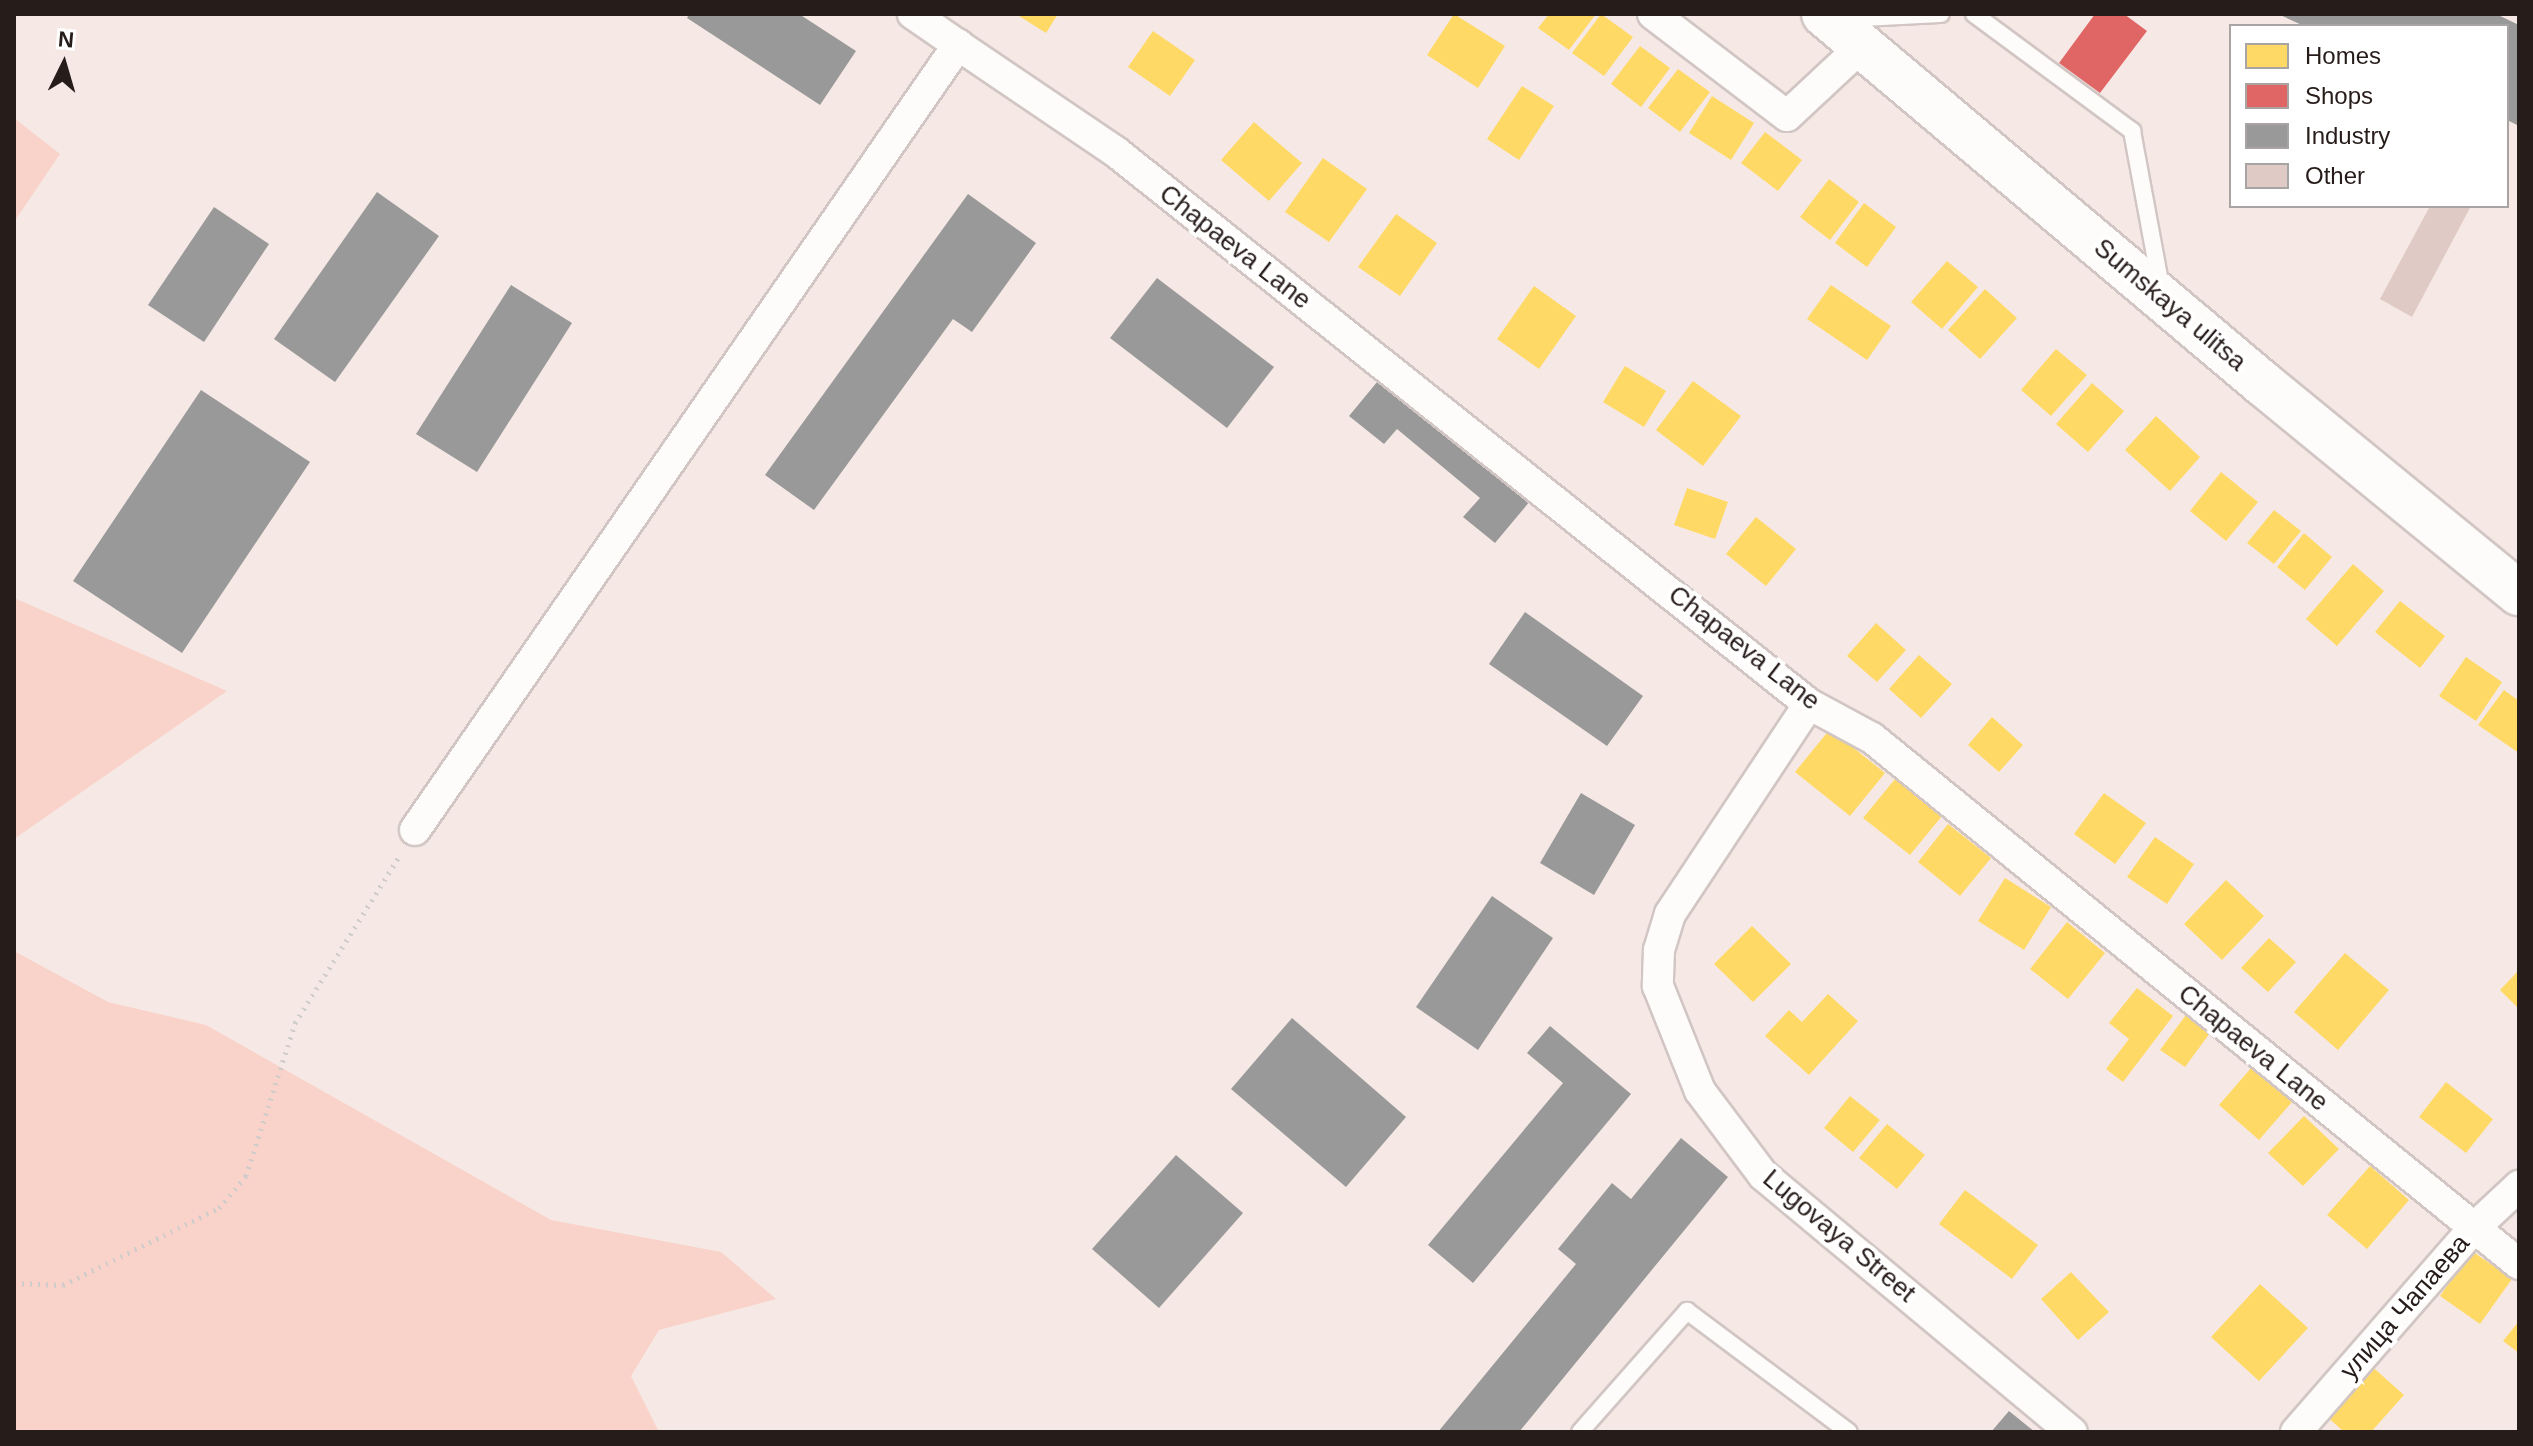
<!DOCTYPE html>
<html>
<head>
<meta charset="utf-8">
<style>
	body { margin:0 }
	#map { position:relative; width:2533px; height:1446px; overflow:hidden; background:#f6e9e5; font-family:Helvetica,sans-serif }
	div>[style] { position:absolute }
	.green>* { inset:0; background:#f9d2c9 }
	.homes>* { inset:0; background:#ffd966 }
	.shops>* { inset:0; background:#e06666 }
	.industry>* { inset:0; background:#999 }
	.building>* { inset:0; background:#e0cac5 }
	.path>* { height:5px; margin-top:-2.5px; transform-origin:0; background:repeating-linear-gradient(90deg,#cfccca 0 2px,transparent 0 8px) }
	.roads { filter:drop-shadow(2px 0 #d1c6c3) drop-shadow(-2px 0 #d1c6c3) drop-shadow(0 2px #d1c6c3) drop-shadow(0 -2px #d1c6c3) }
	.lane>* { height:16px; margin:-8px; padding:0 8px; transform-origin:8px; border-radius:8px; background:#fefcfb }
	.street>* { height:30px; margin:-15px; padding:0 15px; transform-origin:15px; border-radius:15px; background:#fefcfb }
	.primary>* { height:44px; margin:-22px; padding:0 22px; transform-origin:22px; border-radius:22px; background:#fefcfb }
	span { translate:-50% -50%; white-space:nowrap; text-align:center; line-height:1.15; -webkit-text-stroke:8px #fff; paint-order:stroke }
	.street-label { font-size:26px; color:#261c1a }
	.frame { position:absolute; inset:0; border:16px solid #261c1a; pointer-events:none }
	.legend { position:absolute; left:2229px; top:24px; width:280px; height:184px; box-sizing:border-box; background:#fff; border:2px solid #a8a4a3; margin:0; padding:10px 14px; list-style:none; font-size:24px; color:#261c1a }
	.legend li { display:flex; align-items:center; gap:16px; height:40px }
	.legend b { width:40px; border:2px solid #a8a4a3 }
	.north { position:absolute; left:24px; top:24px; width:80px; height:80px; -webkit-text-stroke:6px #fff; paint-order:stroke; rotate:5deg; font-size:22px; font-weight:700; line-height:32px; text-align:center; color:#261c1a }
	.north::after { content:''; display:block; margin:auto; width:28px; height:36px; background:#261c1a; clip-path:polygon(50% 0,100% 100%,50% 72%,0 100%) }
</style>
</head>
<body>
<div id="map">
	<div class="green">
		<div style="clip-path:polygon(14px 118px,60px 154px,14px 222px)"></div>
		<div style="clip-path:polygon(14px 598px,227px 691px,14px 839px)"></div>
		<div style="clip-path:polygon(14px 951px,108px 1002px,206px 1025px,551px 1220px,721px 1252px,776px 1299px,659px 1330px,631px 1376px,659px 1432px,14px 1432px)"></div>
	</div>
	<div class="homes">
		<div style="clip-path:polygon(1016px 14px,1058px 14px,1046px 33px)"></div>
		<div style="clip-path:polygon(1454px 14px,1505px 46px,1478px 88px,1427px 55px)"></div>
		<div style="clip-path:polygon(1549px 14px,1596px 14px,1569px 50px,1538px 28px)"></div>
		<div style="clip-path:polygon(1601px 14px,1633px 37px,1604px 76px,1572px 53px)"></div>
		<div style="clip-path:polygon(1153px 31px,1195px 60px,1170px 96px,1128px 67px)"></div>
		<div style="clip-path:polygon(1640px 46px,1670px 68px,1641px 107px,1611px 84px)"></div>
		<div style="clip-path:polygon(1678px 69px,1710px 92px,1680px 132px,1648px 108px)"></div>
		<div style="clip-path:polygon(1522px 86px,1554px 106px,1519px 160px,1487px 139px)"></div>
		<div style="clip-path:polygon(1712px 96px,1754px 123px,1731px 160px,1689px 133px)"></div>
		<div style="clip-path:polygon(1254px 122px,1302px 163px,1269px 201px,1221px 160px)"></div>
		<div style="clip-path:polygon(1765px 132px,1802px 160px,1778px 191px,1741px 163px)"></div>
		<div style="clip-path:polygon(1323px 158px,1367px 189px,1329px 242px,1285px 212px)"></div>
		<div style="clip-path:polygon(1829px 179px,1859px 202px,1830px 240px,1800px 217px)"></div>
		<div style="clip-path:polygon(1864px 203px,1896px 227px,1867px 267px,1835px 243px)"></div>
		<div style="clip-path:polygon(1396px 214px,1437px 243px,1400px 296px,1358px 267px)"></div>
		<div style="clip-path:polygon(1947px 261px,1978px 287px,1942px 329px,1911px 302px)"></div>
		<div style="clip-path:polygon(1831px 285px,1891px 326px,1867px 360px,1807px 319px)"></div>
		<div style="clip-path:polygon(1534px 286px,1576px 316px,1539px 369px,1497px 339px)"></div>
		<div style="clip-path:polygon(1985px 289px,2017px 318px,1980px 359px,1948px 330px)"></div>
		<div style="clip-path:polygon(2056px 349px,2087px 375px,2051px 416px,2021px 390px)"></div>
		<div style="clip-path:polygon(1625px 366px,1666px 391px,1644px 427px,1603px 402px)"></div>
		<div style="clip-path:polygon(1693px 381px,1741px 416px,1703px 466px,1656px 430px)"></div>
		<div style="clip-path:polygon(2092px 383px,2124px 411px,2088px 452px,2056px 424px)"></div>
		<div style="clip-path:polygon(2156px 416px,2200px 457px,2170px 491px,2125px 450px)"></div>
		<div style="clip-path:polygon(2221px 472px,2258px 502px,2226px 541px,2190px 511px)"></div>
		<div style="clip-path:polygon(1687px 488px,1728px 502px,1715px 539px,1674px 525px)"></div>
		<div style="clip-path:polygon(2274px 510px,2301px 531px,2274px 564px,2247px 543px)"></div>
		<div style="clip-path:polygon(1756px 517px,1796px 549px,1766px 586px,1726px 554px)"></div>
		<div style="clip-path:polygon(2304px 533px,2332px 557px,2305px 590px,2277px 567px)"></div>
		<div style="clip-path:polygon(2353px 564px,2384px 591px,2337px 646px,2306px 619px)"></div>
		<div style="clip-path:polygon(2400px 601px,2445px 636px,2420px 668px,2375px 632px)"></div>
		<div style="clip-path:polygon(1876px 623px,1906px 650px,1877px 682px,1847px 656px)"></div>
		<div style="clip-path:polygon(1919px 655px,1952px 684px,1921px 718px,1889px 689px)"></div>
		<div style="clip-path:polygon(2466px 657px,2502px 682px,2476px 721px,2439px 696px)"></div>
		<div style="clip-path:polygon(2504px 690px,2519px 701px,2519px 753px,2478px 725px)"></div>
		<div style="clip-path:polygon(1992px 717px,2023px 745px,1999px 772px,1968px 745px)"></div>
		<div style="clip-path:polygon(1830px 729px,1885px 773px,1850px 816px,1795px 772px)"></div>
		<div style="clip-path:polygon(1895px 779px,1942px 816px,1910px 855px,1863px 818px)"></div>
		<div style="clip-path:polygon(2104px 793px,2146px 823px,2115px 864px,2074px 834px)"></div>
		<div style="clip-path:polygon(1948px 824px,1991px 858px,1960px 896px,1918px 862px)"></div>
		<div style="clip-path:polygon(2155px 837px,2194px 864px,2167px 904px,2127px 877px)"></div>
		<div style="clip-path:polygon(2005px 878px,2051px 907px,2024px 950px,1978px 921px)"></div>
		<div style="clip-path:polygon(2226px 880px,2264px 916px,2222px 960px,2184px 924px)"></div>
		<div style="clip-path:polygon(2067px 922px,2105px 953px,2068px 999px,2030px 969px)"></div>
		<div style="clip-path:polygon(1752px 926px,1791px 964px,1753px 1002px,1714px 964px)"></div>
		<div style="clip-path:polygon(2269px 938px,2296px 962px,2268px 992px,2241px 968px)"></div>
		<div style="clip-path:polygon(2345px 953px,2389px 990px,2338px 1050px,2294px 1012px)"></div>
		<div style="clip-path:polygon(2519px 970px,2519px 1009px,2500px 990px)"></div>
		<div style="clip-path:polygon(2137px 988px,2173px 1016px,2123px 1082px,2106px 1069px,2129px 1039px,2109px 1023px)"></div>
		<div style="clip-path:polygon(1828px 994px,1858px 1021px,1809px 1075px,1765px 1036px,1789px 1010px,1802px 1022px)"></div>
		<div style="clip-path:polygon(2186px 1015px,2210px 1033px,2185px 1067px,2160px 1050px)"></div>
		<div style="clip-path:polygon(2252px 1067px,2292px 1102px,2259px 1140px,2219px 1105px)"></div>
		<div style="clip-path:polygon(2446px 1082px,2493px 1119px,2466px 1153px,2419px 1117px)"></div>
		<div style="clip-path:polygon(1850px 1096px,1880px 1120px,1853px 1152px,1824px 1128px)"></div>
		<div style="clip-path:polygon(2304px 1116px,2339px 1149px,2303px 1186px,2268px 1153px)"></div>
		<div style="clip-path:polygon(1887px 1124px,1925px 1155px,1897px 1189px,1859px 1158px)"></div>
		<div style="clip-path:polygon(2370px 1166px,2409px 1200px,2367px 1249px,2327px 1215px)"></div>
		<div style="clip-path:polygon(1965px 1190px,2038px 1245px,2012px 1279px,1939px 1224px)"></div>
		<div style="clip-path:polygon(2472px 1251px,2512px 1279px,2480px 1324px,2440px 1296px)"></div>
		<div style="clip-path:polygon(2071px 1272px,2109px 1312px,2078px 1340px,2041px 1299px)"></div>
		<div style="clip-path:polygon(2260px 1284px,2308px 1328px,2259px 1381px,2211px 1337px)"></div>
		<div style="clip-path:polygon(2519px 1321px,2519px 1353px,2503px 1341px)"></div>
		<div style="clip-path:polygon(2368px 1363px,2404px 1395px,2371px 1432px,2344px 1432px,2323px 1413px)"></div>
	</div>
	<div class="shops">
		<div style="clip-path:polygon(2095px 14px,2124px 14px,2147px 31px,2100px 93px,2059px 63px)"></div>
	</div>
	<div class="industry">
		<div style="clip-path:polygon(689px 14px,799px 14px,856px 51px,820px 105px,687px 18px)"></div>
		<div style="clip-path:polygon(2278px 14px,2496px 14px,2519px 25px,2519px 126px,2507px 120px,2507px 26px,2304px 26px)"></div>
		<div style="clip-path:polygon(377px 192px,439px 236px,335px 382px,274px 339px)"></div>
		<div style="clip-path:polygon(968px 194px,1036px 243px,972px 332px,953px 319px,814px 510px,765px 475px)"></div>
		<div style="clip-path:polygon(214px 207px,269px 244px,204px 342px,148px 305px)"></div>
		<div style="clip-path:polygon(1157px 278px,1274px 367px,1227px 428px,1110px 338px)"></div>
		<div style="clip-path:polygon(511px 285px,572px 323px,477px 472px,416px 434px)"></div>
		<div style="clip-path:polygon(1387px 370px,1536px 494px,1495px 543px,1463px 517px,1480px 498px,1397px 429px,1384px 444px,1349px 416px)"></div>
		<div style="clip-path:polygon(201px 390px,310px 462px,182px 653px,73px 581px)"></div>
		<div style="clip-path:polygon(1525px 612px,1643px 696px,1607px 746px,1489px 664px)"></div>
		<div style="clip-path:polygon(1581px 793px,1635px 825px,1594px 895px,1540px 863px)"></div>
		<div style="clip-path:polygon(1492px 896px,1553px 938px,1478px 1050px,1416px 1007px)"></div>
		<div style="clip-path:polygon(1292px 1018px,1406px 1117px,1346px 1187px,1231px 1089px)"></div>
		<div style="clip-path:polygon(1550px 1026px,1631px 1094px,1473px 1283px,1428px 1245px,1563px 1083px,1527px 1053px)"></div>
		<div style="clip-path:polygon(1681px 1138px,1728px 1177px,1519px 1432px,1438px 1432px,1576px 1264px,1558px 1249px,1612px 1183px,1631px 1199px)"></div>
		<div style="clip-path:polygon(1176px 1155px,1243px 1213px,1159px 1308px,1092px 1249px)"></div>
		<div style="clip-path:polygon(2009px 1411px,2035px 1432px,1991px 1432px)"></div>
	</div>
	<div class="building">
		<div style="clip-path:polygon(2430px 206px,2471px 206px,2412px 317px,2380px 299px)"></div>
	</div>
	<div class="path">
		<div style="left:14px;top:1283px;width:49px;rotate:2.3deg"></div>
		<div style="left:63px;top:1285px;width:174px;rotate:-26.3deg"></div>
		<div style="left:219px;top:1208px;width:42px;rotate:-49.8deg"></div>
		<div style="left:246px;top:1176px;width:161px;rotate:-72.2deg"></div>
		<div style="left:295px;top:1023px;width:198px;rotate:-58deg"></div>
	</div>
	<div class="roads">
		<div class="lane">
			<div style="left:1974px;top:14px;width:197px;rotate:36.5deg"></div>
			<div style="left:2132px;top:131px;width:159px;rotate:79.5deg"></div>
			<div style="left:1842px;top:19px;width:99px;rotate:-2.9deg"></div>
			<div style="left:1580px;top:1432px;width:162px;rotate:-48.5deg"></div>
			<div style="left:1687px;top:1311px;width:202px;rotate:36.8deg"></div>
		</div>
		<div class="street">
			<div style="left:1653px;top:14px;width:168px;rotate:37.3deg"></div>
			<div style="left:1787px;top:116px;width:103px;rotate:-43deg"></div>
			<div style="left:958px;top:45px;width:191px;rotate:34.1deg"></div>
			<div style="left:1116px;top:152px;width:886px;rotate:38.54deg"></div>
			<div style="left:1809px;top:704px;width:72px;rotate:28.4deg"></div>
			<div style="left:1872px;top:738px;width:834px;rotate:39.11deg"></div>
			<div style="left:1809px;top:704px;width:252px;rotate:123.5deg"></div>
			<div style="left:1670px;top:914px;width:38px;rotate:107deg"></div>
			<div style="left:1659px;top:950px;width:36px;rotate:92deg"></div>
			<div style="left:1658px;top:986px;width:113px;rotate:68.2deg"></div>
			<div style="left:1700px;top:1091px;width:105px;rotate:53.1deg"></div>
			<div style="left:1763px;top:1175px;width:402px;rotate:39.8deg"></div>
			<div style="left:415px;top:830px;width:955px;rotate:-55.33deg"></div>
			<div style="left:958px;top:45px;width:55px;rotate:-145.4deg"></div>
			<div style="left:2296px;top:1432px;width:271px;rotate:-48.9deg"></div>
			<div style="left:2474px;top:1228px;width:62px;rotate:-43deg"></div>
		</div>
		<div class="primary">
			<div style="left:1824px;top:14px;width:573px;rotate:40.11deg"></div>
			<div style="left:2262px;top:383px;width:332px;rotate:39.3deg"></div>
		</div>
	</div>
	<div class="street-label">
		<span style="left:1235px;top:247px;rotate:38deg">Chapaeva Lane</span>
		<span style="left:2170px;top:305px;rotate:40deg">Sumskaya ulitsa</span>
		<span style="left:1744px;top:648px;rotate:38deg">Chapaeva Lane</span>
		<span style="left:2253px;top:1048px;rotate:39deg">Chapaeva Lane</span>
		<span style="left:1839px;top:1236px;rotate:40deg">Lugovaya Street</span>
		<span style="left:2405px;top:1307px;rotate:-49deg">улица Чапаева</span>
	</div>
	<div class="frame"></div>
	<ul class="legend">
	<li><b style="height:22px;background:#ffd966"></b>Homes</li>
	<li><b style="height:22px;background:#e06666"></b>Shops</li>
	<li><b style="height:22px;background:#999"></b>Industry</li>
	<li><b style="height:22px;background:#e0cac5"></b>Other</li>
	</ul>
	<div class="north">N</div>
</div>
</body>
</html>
